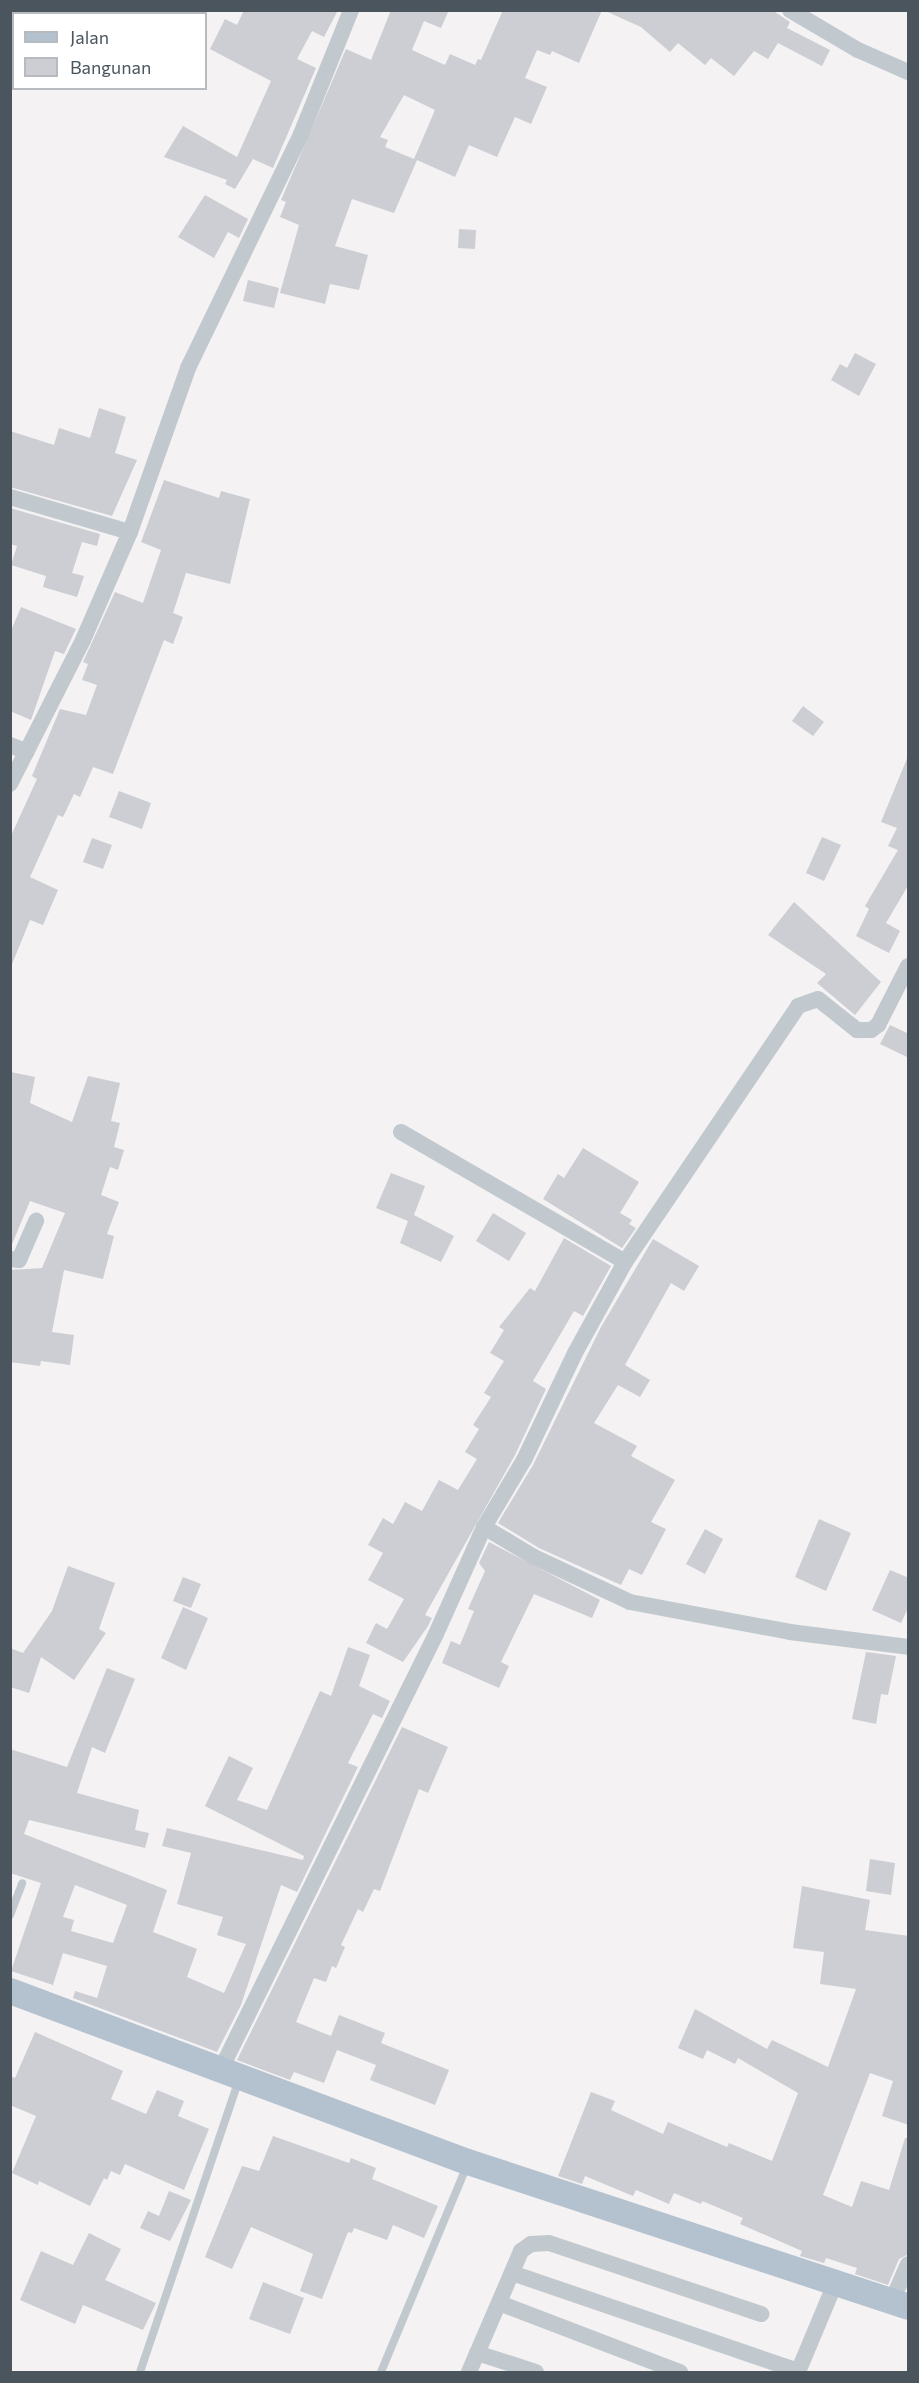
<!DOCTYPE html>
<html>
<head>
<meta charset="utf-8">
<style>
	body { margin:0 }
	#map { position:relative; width:919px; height:2383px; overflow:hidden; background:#f4f2f2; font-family:Commissioner,sans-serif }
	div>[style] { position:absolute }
	.building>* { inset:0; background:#ccced4 }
	.lane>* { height:8px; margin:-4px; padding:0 4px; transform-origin:4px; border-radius:4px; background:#c1c9cf }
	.street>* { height:16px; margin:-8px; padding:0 8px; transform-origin:8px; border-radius:8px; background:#c1c9cf }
	.primary>* { height:26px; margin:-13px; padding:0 13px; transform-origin:13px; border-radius:13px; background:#b4c1ce }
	span { translate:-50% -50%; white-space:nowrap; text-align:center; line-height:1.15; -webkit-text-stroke:6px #fff; paint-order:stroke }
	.frame { position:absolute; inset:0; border:12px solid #4b555e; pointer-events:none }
	.legend { position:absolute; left:12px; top:12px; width:195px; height:78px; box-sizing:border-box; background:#fff; border:2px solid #b7bbbf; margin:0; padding:8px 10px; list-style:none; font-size:18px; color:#4b555e }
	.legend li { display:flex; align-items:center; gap:12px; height:30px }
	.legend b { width:30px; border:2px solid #b7bbbf }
</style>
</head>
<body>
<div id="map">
	<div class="building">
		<div style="clip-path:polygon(244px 10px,338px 10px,324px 37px,312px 31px,297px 59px,316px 68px,273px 168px,253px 159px,235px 189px,225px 184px,227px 180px,164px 157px,183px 126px,237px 157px,271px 81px,210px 49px,225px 19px,237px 25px)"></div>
		<div style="clip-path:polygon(evenodd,391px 10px,449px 10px,441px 28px,424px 21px,412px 50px,445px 65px,450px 54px,475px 65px,478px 59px,481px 60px,503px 10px,602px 10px,579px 63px,552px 51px,550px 55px,537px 50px,525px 78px,547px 87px,531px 124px,515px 117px,497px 157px,469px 145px,455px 177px,417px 160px,394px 213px,352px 199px,335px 246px,368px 255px,359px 290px,330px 284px,325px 304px,280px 293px,299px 225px,280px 217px,286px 202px,281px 200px,346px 49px,371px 60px,391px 10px,404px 95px,435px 110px,414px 159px,385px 147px,388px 140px,380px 137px,404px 95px)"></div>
		<div style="clip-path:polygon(603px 10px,772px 10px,790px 22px,787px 28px,830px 50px,822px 66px,778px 43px,768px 59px,754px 51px,734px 76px,711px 58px,705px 65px,678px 43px,670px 52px,641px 27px)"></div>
		<div style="clip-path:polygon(205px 195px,248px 219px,239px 238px,228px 232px,214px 258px,178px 237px)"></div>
		<div style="clip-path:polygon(459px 229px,476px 230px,475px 249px,458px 248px)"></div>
		<div style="clip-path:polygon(248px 280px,279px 288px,274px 308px,243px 301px)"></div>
		<div style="clip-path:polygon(855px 353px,876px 364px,859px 396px,831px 380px,840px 364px,847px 368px)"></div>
		<div style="clip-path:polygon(99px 408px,126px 417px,115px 453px,137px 460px,112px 516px,10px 487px,10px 431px,54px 445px,59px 428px,90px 438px)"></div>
		<div style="clip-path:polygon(164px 480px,219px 498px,221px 491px,250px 499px,230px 584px,186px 573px,173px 613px,183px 617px,173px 644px,164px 640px,113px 774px,93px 767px,80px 797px,74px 794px,63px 817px,58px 815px,30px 877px,58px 890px,43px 925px,30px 920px,10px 969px,10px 838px,37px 779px,32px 776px,60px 709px,86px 715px,97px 685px,82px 680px,88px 664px,83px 662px,115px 592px,143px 603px,161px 550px,141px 542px)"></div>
		<div style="clip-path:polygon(10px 508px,100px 534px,97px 546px,82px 542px,72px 573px,84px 576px,77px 597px,43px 587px,46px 576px,11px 565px,17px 546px,10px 544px)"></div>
		<div style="clip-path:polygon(21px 607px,76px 629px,64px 654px,55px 651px,31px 720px,10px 711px,10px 633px)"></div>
		<div style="clip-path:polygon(803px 706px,824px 722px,813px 736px,792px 721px)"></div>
		<div style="clip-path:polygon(908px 756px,909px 884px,886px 923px,900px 931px,889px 953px,856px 936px,869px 909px,865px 906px,898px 850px,888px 846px,897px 828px,881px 822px)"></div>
		<div style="clip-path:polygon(119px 791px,151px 803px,142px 829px,109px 817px)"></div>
		<div style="clip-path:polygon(822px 837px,841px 845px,824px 881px,806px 873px)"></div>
		<div style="clip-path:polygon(92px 838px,112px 845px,103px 869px,83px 862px)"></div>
		<div style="clip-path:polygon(794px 902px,881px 982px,855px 1015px,817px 983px,826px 974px,768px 935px)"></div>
		<div style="clip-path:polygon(890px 1025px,909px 1034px,909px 1058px,880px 1044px)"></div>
		<div style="clip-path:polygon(11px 1072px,35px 1077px,30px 1103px,72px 1122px,88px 1076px,120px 1083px,111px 1121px,120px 1123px,114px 1147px,124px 1150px,118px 1170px,110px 1167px,101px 1195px,119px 1202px,107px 1234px,114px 1236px,103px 1279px,64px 1270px,52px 1332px,74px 1335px,70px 1365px,41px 1361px,40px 1366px,10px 1362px,10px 1270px,42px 1268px,65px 1213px,30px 1201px,10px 1249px)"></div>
		<div style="clip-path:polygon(583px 1148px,639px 1182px,620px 1213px,632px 1220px,629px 1224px,636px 1228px,622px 1248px,543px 1199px,558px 1174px,564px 1178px)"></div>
		<div style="clip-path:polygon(391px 1173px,425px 1186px,414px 1215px,454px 1236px,441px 1262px,400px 1243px,408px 1221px,376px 1208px)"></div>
		<div style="clip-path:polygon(493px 1213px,526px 1233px,509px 1261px,476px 1241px)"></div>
		<div style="clip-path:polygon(564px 1238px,611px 1266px,583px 1316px,574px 1311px,533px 1381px,546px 1389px,515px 1455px,425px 1615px,432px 1618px,428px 1626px,403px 1662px,366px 1643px,376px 1623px,387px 1629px,404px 1599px,368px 1580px,383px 1553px,368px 1545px,383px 1518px,393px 1524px,405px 1502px,422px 1511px,439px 1480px,458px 1490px,477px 1459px,465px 1452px,479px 1429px,473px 1425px,491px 1397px,484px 1393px,504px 1361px,490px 1353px,504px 1330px,499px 1327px,530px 1288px,535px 1291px)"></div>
		<div style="clip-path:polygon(653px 1239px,699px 1266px,684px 1291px,671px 1283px,625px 1365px,650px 1380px,640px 1397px,618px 1385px,594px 1423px,637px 1446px,631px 1456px,675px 1480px,651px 1522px,666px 1529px,642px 1575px,629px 1569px,621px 1585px,539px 1548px,498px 1523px,533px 1465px,601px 1327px)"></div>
		<div style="clip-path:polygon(819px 1519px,851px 1533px,826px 1591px,795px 1577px)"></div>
		<div style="clip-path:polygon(705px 1529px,723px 1539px,705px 1574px,686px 1564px)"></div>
		<div style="clip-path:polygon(489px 1542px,600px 1600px,592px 1618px,534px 1594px,501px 1662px,509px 1666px,499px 1688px,442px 1663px,451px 1641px,460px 1645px,474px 1611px,468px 1609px,485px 1571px,479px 1563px)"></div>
		<div style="clip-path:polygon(68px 1566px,115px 1583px,99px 1629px,106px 1633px,74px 1680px,41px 1657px,29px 1693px,10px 1687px,10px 1648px,23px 1653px,52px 1611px)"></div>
		<div style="clip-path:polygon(890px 1570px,909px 1578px,909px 1606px,901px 1623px,872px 1610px)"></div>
		<div style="clip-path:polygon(183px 1577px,201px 1584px,191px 1608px,173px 1601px)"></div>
		<div style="clip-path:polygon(183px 1607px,208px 1618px,186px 1670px,161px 1658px)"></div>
		<div style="clip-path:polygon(evenodd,348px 1647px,370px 1655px,359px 1686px,390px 1701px,382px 1718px,373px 1714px,348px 1763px,358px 1767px,297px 1892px,281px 1885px,241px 2005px,217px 2052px,73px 1998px,75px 1991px,97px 1998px,107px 1966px,63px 1953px,53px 1985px,11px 1971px,41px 1883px,10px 1873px,10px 1749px,67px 1767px,107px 1668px,135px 1679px,105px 1753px,92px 1747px,77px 1793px,139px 1810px,135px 1830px,149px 1833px,145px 1848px,29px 1820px,24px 1834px,167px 1890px,153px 1932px,197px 1949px,187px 1977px,224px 1993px,246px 1944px,217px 1935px,223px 1917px,177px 1904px,191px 1853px,162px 1846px,167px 1828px,303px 1860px,304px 1856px,205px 1806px,229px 1756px,253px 1768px,237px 1800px,267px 1810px,320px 1691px,331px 1696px,348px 1647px,75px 1885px,127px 1905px,113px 1943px,71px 1931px,74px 1920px,63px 1917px,75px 1885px)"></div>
		<div style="clip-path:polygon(866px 1652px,896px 1656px,888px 1695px,881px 1694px,876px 1724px,852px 1719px)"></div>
		<div style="clip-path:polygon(402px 1727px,448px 1747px,428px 1793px,419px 1789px,380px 1891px,374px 1889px,363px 1912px,358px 1909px,341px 1945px,345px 1947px,336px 1968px,332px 1966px,326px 1982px,314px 1978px,296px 2022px,331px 2036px,339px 2015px,385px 2033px,381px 2043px,449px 2070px,435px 2105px,370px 2080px,376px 2065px,337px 2050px,324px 2083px,294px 2072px,290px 2080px,237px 2060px)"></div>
		<div style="clip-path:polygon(870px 1859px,895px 1863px,891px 1895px,866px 1891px)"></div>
		<div style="clip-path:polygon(802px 1886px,870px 1900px,865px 1930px,909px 1936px,909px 2125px,882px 2116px,893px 2081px,870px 2073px,823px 2195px,852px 2207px,861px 2181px,889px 2190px,905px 2138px,909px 2138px,909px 2254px,899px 2259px,888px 2285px,855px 2274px,857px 2268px,826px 2258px,824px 2263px,800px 2256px,802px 2251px,740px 2224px,743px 2218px,702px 2201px,701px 2204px,674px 2193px,669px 2204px,636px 2190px,633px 2196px,585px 2176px,582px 2184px,558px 2176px,591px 2092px,615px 2101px,611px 2110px,663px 2134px,668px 2122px,727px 2147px,729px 2143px,772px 2161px,798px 2093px,738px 2058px,735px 2064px,707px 2050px,703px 2059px,678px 2048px,695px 2009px,767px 2049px,772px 2040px,828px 2067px,856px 1989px,820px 1984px,824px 1952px,793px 1948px)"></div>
		<div style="clip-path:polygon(35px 2032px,123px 2071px,111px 2099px,146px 2114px,157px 2090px,184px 2101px,178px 2116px,209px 2129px,184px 2190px,125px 2164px,120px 2175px,111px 2171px,107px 2180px,104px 2178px,90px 2206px,39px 2181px,38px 2185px,12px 2173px,36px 2116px,10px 2105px,10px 2076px,15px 2078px)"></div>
		<div style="clip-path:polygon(273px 2136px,349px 2163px,351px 2158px,376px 2168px,372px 2179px,438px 2206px,424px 2238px,393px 2225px,387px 2240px,354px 2228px,352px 2233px,348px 2232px,322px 2299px,300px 2291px,313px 2254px,251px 2227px,232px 2269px,205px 2257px,242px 2166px,259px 2171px)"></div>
		<div style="clip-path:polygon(169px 2191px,191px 2200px,170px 2241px,140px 2228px,148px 2211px,159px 2216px)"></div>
		<div style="clip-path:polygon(89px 2233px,121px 2249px,105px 2280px,156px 2303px,143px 2330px,83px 2305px,75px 2324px,20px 2300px,41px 2251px,73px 2265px)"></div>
		<div style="clip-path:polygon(263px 2282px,304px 2298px,290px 2334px,249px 2319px)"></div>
	</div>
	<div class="lane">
		<div style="left:10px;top:1915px;width:34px;rotate:-69deg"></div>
		<div style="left:140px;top:2372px;width:309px;rotate:-71.3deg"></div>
		<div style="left:381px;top:2372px;width:224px;rotate:-67.4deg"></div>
	</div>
	<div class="street">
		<div style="left:790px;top:10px;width:79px;rotate:30.5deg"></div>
		<div style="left:858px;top:50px;width:55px;rotate:23.7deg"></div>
		<div style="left:10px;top:497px;width:125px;rotate:16.3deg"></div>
		<div style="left:10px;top:745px;width:18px;rotate:22deg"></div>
		<div style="left:10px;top:784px;width:161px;rotate:-63.1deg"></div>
		<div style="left:83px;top:640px;width:118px;rotate:-66.5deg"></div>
		<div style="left:130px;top:532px;width:174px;rotate:-70.5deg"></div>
		<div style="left:188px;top:368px;width:260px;rotate:-64.2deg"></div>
		<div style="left:301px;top:134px;width:134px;rotate:-68deg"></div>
		<div style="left:401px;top:1132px;width:259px;rotate:30.1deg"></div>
		<div style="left:10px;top:1259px;width:9px;rotate:6deg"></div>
		<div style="left:19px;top:1260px;width:43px;rotate:-66.4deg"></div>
		<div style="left:484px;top:1527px;width:58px;rotate:31deg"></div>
		<div style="left:534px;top:1557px;width:106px;rotate:25.1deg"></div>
		<div style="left:630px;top:1602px;width:163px;rotate:10.6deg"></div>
		<div style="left:790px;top:1632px;width:119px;rotate:7.2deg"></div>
		<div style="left:221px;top:2069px;width:485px;rotate:-63.7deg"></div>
		<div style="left:436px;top:1634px;width:117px;rotate:-65.8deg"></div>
		<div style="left:484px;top:1527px;width:78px;rotate:-59.2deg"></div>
		<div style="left:524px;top:1460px;width:119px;rotate:-64.5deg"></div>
		<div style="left:575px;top:1353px;width:104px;rotate:-61.2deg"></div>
		<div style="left:625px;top:1262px;width:309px;rotate:-55.9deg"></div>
		<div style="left:798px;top:1006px;width:21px;rotate:-19deg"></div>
		<div style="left:818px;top:999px;width:50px;rotate:38.5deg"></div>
		<div style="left:857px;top:1030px;width:14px"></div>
		<div style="left:871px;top:1030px;width:9px;rotate:-36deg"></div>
		<div style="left:878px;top:1025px;width:66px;rotate:-63deg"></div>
		<div style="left:512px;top:2273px;width:303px;rotate:18.9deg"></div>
		<div style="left:892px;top:2301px;width:40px;rotate:-66.6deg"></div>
		<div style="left:499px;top:2303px;width:194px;rotate:20.9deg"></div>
		<div style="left:477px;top:2353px;width:62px;rotate:17.9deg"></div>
		<div style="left:469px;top:2372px;width:132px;rotate:-66.7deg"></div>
		<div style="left:521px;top:2251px;width:12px;rotate:-35deg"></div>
		<div style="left:531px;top:2244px;width:18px;rotate:-3deg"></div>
		<div style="left:549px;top:2243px;width:224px;rotate:18.5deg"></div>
		<div style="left:798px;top:2372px;width:99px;rotate:-67.3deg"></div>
	</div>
	<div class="primary">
		<div style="left:10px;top:1991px;width:489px;rotate:20.5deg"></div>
		<div style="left:468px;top:2162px;width:463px;rotate:18.2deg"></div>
	</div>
	<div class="frame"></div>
	<ul class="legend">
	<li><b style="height:8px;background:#b4c1ce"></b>Jalan</li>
	<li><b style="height:16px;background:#ccced4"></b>Bangunan</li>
	</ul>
</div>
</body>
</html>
